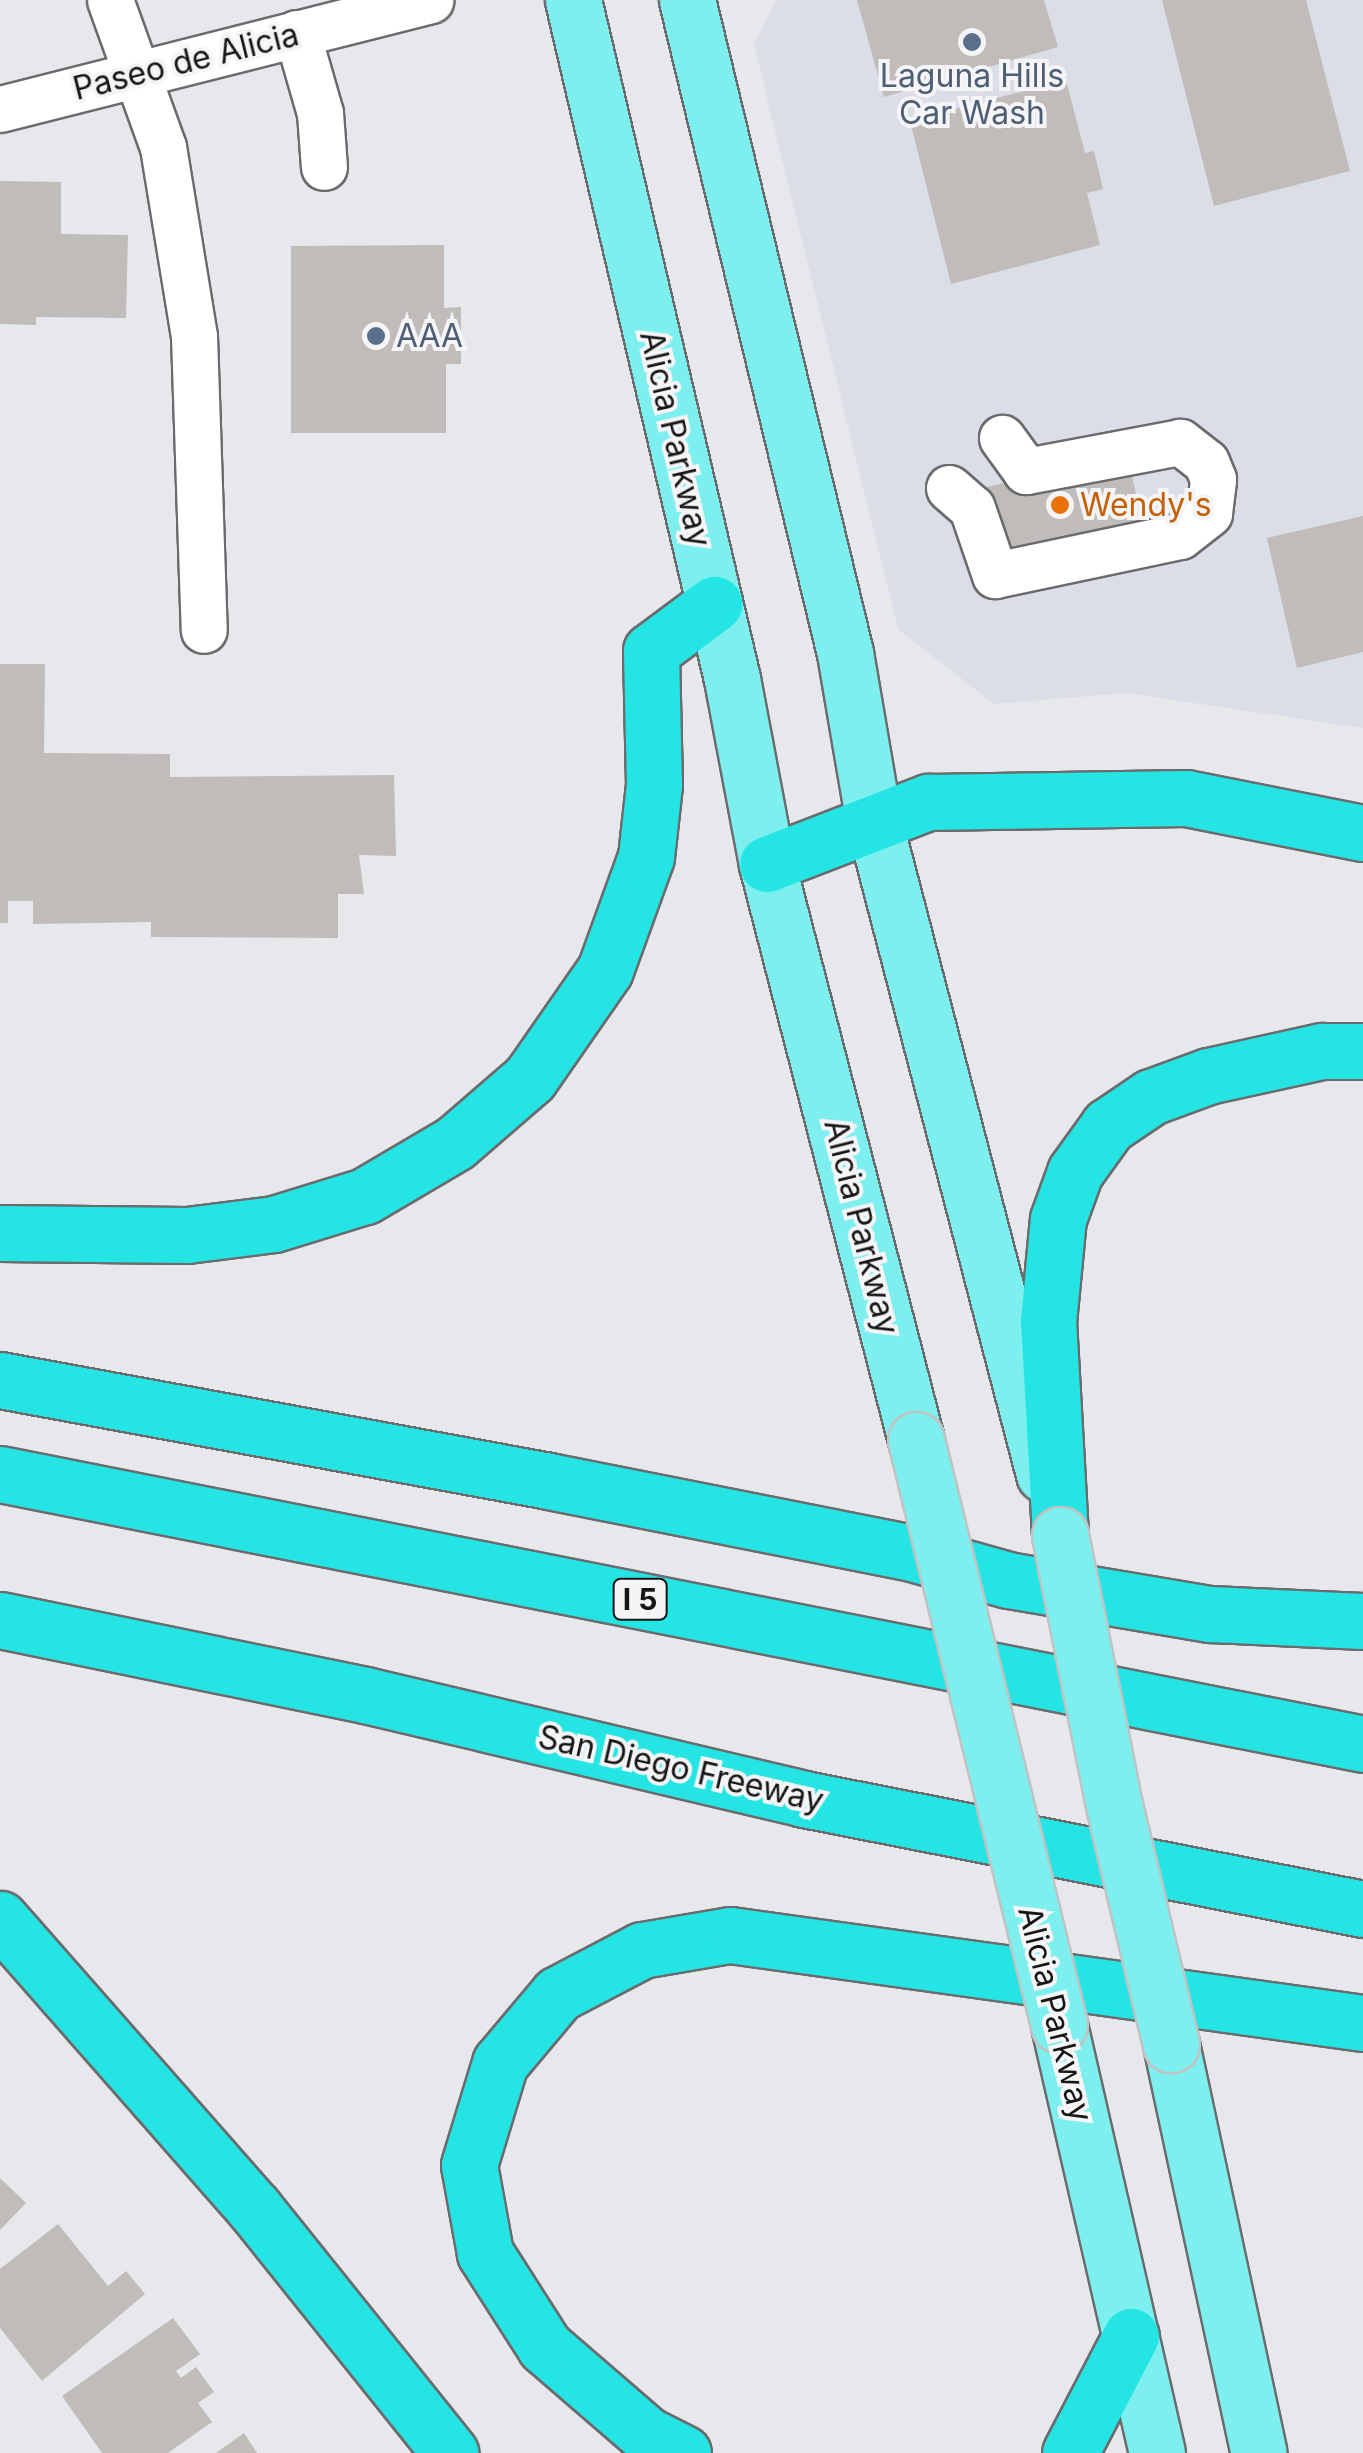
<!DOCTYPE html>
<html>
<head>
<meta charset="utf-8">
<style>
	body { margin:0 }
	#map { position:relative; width:1363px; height:2453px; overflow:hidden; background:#e7e8eb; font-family:Inter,sans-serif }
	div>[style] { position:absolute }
	.built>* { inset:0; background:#dbdde7 }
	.building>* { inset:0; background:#bfbcba }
	.roads { filter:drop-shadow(2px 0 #6b6b6e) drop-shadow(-2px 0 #6b6b6e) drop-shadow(0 2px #6b6b6e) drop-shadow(0 -2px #6b6b6e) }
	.minor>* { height:45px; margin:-22.5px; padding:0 22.5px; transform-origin:22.5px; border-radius:22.5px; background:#fff }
	.major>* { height:55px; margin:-27.5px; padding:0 27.5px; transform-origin:27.5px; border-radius:27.5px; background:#7cefee }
	.highway>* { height:55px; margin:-27.5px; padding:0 27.5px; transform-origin:27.5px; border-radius:27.5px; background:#24e5e3 }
	.bridges { filter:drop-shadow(2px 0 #c2c2c3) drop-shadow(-2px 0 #c2c2c3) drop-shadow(0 2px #c2c2c3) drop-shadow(0 -2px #c2c2c3) }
	.major-bridge>* { height:55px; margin:-27.5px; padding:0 27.5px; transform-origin:27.5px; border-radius:27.5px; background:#7cefee }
	.dots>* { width:28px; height:28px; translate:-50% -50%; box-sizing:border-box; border:5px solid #f5f5f8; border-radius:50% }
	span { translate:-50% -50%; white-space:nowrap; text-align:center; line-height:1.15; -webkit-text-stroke:8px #f5f5f8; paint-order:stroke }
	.shield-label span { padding:2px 8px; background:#f5f5f8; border:2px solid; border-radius:8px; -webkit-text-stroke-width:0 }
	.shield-label { font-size:30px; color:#161617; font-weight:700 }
	.street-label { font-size:32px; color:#161617 }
	.service-label { font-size:32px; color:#4e5e75 }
	.left { translate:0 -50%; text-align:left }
	.food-label { font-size:32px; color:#c56008 }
</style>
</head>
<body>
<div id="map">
	<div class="built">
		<div style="clip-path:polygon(776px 0,1363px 0,1363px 728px,1126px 693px,994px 704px,898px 629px,754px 45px)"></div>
	</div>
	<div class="building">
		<div style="clip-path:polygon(857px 0,1044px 0,1058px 47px,884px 97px)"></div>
		<div style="clip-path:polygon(1162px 0,1306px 0,1350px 171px,1214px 206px)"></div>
		<div style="clip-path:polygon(1066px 80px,1085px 153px,1094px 151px,1103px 189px,1087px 193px,1100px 245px,951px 284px,910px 121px)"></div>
		<div style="clip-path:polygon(0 181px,61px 182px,61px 234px,128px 235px,126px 318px,36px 317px,36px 325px,0 324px)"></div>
		<div style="clip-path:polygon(444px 245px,444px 308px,461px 307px,461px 364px,446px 364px,446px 433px,291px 433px,291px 246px)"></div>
		<div style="clip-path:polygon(1127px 454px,1142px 520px,993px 556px,978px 489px)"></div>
		<div style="clip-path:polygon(1363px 516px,1363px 652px,1297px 668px,1267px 538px)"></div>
		<div style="clip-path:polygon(0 664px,45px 664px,44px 753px,170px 754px,170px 777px,394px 775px,396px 856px,359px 855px,364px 894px,338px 894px,338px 938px,151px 937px,151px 922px,33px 924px,33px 901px,8px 901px,8px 923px,0 923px)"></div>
		<div style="clip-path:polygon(0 2178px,26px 2203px,0 2230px)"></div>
		<div style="clip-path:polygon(58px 2224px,108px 2286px,126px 2271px,145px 2294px,42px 2381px,0 2328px,0 2269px)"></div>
		<div style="clip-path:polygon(173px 2318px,200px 2354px,176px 2371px,181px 2378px,196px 2367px,214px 2392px,198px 2403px,212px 2422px,168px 2453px,102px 2453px,62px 2396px)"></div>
		<div style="clip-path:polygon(244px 2433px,257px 2453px,216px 2453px)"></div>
	</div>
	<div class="roads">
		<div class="minor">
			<div style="left:110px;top:0;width:156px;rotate:70.2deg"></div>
			<div style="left:163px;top:147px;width:192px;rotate:80.7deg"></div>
			<div style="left:194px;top:336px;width:294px;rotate:88.1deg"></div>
			<div style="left:297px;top:33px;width:83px;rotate:74deg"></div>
			<div style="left:320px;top:113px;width:54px;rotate:85.8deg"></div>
			<div style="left:0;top:109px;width:444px;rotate:-14.2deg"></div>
			<div style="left:949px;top:488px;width:30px;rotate:41deg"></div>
			<div style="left:972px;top:508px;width:71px;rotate:71.1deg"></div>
			<div style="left:995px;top:575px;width:189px;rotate:-11.9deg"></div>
			<div style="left:1180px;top:536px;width:37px;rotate:-38deg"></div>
			<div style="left:1209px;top:513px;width:34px;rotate:-83deg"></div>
			<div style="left:1213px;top:479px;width:18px;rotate:-112deg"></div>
			<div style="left:1206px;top:462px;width:33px;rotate:-142deg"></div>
			<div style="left:1180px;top:442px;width:157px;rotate:169.3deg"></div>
			<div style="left:1026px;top:471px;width:41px;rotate:-126deg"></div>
		</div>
		<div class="major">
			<div style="left:573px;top:0;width:697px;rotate:76.82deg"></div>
			<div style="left:732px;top:679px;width:188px;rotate:79.3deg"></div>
			<div style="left:767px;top:864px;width:595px;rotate:75.5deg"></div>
			<div style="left:687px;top:0;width:672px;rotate:76.4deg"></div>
			<div style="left:845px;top:653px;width:171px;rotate:80.3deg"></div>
			<div style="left:874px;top:822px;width:674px;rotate:75.39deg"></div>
			<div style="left:1059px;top:2025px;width:439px;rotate:77.1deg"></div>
			<div style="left:1171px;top:2044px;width:418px;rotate:77.9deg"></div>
		</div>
		<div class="highway">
			<div style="left:767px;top:864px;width:173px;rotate:-21.1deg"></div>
			<div style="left:928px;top:802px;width:258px;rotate:-0.9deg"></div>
			<div style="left:1186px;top:798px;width:180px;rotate:11.2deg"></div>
			<div style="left:0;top:1233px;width:187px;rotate:0.6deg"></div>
			<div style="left:187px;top:1235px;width:88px;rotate:-7.2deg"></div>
			<div style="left:274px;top:1224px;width:95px;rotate:-17.1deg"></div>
			<div style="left:365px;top:1196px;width:104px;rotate:-30.5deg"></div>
			<div style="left:455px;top:1143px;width:99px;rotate:-40.9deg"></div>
			<div style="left:530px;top:1078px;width:131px;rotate:-55.2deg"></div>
			<div style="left:605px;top:970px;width:120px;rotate:-70.1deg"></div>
			<div style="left:646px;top:857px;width:72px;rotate:-83.7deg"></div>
			<div style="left:654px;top:785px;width:134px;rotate:-91.3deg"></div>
			<div style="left:651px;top:651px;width:79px;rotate:-36.7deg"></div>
			<div style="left:0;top:1380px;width:558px;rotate:10.42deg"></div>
			<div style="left:549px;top:1481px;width:370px;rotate:11.2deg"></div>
			<div style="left:912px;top:1553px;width:100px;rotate:15.7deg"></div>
			<div style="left:1008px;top:1580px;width:205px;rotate:9.6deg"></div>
			<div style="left:1210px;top:1614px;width:153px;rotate:2.6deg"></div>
			<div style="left:0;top:1474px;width:1389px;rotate:11.2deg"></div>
			<div style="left:1060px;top:1535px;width:213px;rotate:-93.2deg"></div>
			<div style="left:1048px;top:1322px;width:103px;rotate:-84.5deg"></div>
			<div style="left:1058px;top:1219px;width:50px;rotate:-70.1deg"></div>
			<div style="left:1075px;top:1172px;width:57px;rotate:-54.3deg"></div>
			<div style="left:1108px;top:1126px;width:52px;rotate:-34deg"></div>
			<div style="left:1151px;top:1097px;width:61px;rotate:-20.2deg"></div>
			<div style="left:1208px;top:1076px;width:117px;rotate:-12.4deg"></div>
			<div style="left:1322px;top:1051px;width:41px"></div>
			<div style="left:0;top:1620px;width:373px;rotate:11.6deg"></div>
			<div style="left:365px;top:1695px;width:451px;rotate:13.3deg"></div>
			<div style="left:804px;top:1799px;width:570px;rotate:11.13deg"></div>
			<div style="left:0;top:1919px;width:385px;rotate:48.7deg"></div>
			<div style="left:254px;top:2208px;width:314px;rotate:51.3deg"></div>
			<div style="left:683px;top:2453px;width:40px;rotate:-153.4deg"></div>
			<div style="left:647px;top:2435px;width:135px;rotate:-139.2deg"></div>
			<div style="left:545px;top:2347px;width:112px;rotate:-122.6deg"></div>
			<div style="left:485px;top:2253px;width:89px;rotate:-100.3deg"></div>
			<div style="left:469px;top:2165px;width:107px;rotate:-73.1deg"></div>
			<div style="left:500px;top:2063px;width:90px;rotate:-50deg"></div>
			<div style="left:558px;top:1994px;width:95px;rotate:-27.6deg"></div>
			<div style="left:642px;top:1950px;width:89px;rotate:-9.7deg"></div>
			<div style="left:730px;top:1935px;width:639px;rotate:7.91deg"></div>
			<div style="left:1070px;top:2453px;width:132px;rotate:-62.5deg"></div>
		</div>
	</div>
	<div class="bridges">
		<div class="major-bridge">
			<div style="left:916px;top:1440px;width:602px;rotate:76.26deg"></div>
			<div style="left:1060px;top:1535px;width:275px;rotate:78.7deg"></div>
			<div style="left:1114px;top:1805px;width:246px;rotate:76.6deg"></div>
		</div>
	</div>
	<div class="dots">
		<div style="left:972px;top:42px;background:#5c6f8a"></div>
		<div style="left:376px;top:336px;background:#5c6f8a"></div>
		<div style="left:1060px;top:505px;background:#e8710a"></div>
	</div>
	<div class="shield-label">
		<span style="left:640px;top:1599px">I 5</span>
	</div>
	<div class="street-label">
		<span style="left:186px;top:62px;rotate:-14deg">Paseo de Alicia</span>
		<span style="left:675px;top:439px;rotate:77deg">Alicia Parkway</span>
		<span style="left:861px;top:1227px;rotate:76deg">Alicia Parkway</span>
		<span style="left:681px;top:1769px;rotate:13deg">San Diego Freeway</span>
		<span style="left:1055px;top:2014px;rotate:76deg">Alicia Parkway</span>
	</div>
	<div class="service-label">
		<span style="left:972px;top:95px">Laguna Hills<br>Car Wash</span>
		<span class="left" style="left:396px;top:336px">AAA</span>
	</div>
	<div class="food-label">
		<span class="left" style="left:1080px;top:505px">Wendy's</span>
	</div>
</div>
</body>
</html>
